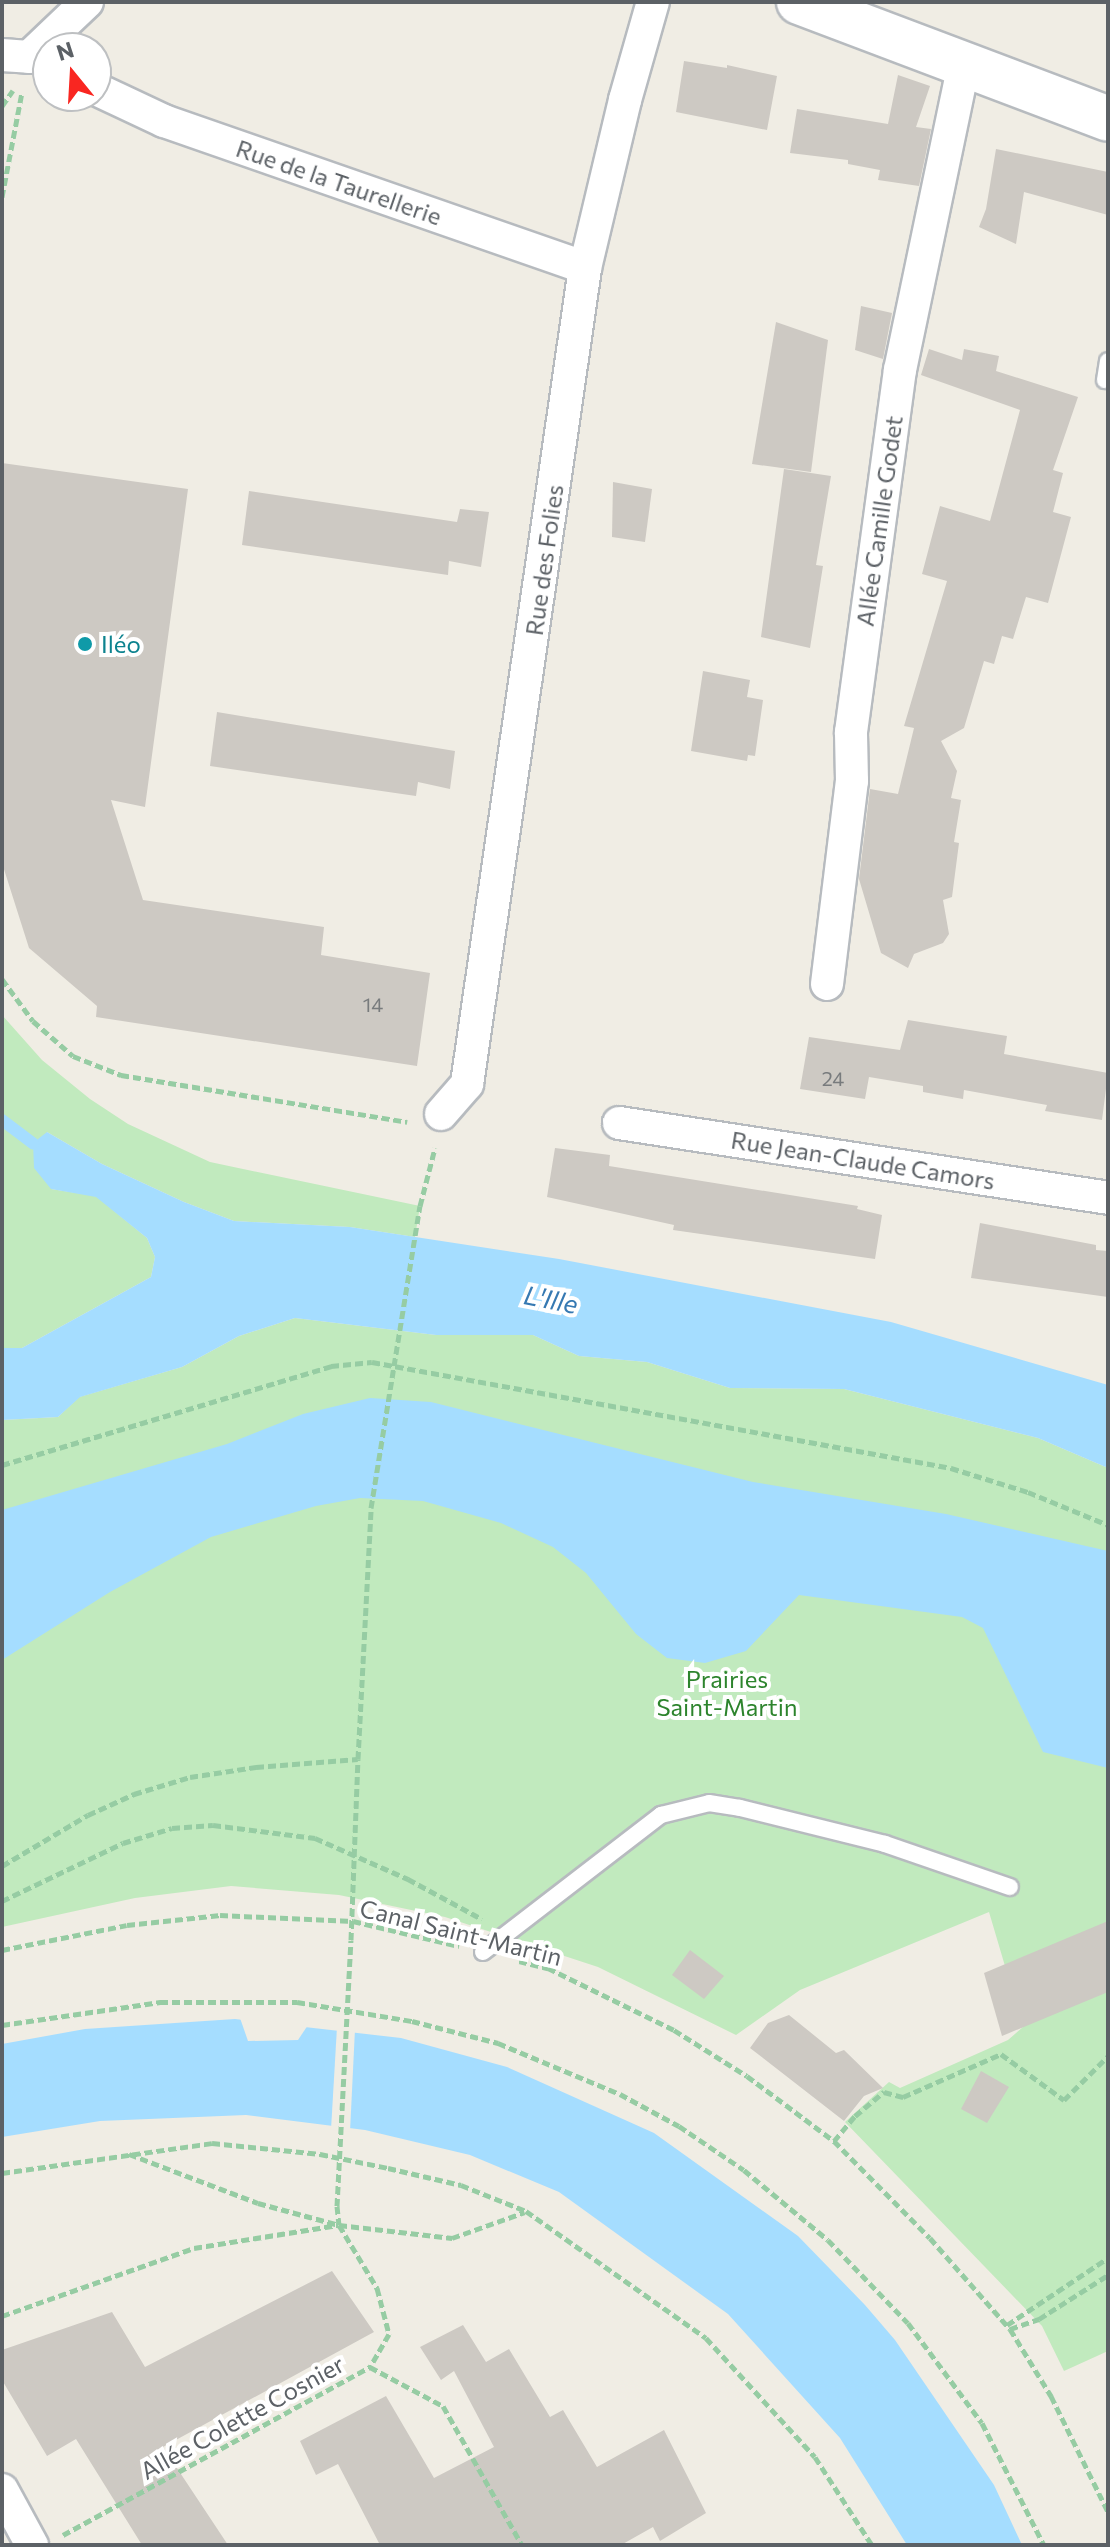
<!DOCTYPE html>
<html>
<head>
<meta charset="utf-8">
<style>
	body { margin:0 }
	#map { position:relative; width:1110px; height:2547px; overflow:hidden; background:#f0ede4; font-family:Commissioner,sans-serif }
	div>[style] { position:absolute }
	.green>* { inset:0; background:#c1eabe }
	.water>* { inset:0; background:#a5ddff }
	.pier>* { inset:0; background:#f0ede4 }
	.stream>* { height:12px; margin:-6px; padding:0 6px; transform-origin:6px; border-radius:6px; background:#a5ddff }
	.building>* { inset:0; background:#cdc9c3 }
	.path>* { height:5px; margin-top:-2.5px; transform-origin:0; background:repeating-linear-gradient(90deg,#96cca3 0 8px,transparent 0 12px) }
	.roads { filter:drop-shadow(2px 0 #b7bbbf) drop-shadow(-2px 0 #b7bbbf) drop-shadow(0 2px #b7bbbf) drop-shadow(0 -2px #b7bbbf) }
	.lane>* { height:16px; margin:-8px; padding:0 8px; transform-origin:8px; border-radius:8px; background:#fff }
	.street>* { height:32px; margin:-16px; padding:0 16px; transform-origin:16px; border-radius:16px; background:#fff }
	.secondary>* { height:44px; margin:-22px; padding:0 22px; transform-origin:22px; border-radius:22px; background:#fff }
	.path-bridge>* { height:5px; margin-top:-2.5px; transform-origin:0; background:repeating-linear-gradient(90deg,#96cca3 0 8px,transparent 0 12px) }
	.dots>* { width:22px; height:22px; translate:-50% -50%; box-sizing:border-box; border:4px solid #fff; border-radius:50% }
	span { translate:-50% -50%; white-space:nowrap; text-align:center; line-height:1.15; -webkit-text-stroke:8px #fff; paint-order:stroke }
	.number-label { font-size:20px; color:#787b7d }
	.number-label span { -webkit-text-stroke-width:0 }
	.street-label { font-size:24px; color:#5c6166 }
	.culture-label { font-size:24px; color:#0d838f }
	.left { translate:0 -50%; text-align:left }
	.park-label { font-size:24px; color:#2d842d }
	.water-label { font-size:26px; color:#3679b2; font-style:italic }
	.frame { position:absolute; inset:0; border:4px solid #5c6166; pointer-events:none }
	.north { position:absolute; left:32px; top:32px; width:80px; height:80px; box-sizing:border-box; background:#fff; border:2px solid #bec0c2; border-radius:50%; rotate:342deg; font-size:22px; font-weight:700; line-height:32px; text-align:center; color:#5c6166 }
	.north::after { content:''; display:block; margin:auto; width:28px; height:36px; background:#f92621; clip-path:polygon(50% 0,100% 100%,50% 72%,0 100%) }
</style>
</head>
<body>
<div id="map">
	<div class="green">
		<div style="clip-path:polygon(2px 1015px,42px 1060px,90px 1099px,128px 1124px,210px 1162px,420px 1206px,415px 1237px,350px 1227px,234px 1221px,184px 1202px,102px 1164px,47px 1132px,51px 1189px,96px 1196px,147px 1238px,155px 1257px,151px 1277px,22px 1348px,2px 1348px)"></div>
		<div style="clip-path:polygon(295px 1318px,436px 1335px,533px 1335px,579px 1356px,647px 1362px,730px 1388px,844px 1389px,1038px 1438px,1108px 1468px,1108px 2351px,1064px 2371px,1042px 2326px,845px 2122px,889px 2082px,900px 2088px,1008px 2040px,1023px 2027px,989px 1912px,800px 1990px,736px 2035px,598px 1967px,445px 1917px,339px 1895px,231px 1886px,135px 1898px,2px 1927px,2px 1420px,58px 1417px,79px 1397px,182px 1367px,239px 1336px)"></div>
	</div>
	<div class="water">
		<div style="clip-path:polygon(47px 1132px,102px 1164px,184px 1202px,234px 1221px,350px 1227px,559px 1259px,891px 1322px,1108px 1385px,1108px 1468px,1038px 1438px,844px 1389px,730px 1388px,647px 1362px,579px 1356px,533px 1335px,436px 1335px,295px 1318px,239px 1336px,182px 1367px,80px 1397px,58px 1417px,2px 1420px,2px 1348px,22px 1348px,151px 1277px,155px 1257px,147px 1238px,96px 1197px,51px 1189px,34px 1168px,33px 1143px)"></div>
		<div style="clip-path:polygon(370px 1398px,431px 1402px,753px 1482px,946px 1514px,1108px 1551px,1108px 1768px,1043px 1752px,983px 1628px,962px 1617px,799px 1595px,746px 1651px,705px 1663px,667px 1658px,636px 1634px,586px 1573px,553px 1547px,501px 1523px,423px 1501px,360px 1498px,316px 1506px,211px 1537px,110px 1592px,2px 1660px,2px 1510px,227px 1444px,303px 1414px)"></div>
		<div style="clip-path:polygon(235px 2019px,401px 2038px,507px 2067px,654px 2133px,798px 2236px,865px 2305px,895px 2340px,994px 2485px,1022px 2545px,907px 2545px,840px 2438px,728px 2314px,559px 2192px,470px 2155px,365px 2130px,246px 2115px,100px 2121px,2px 2137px,2px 2044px,85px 2029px)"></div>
	</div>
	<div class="pier">
		<div style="clip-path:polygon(240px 2018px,308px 2025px,298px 2040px,248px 2041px)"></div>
		<div style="clip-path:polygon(337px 2027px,355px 2029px,350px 2132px,331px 2130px)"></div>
	</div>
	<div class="stream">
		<div style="left:2px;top:1120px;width:39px;rotate:37deg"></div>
	</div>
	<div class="building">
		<div style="clip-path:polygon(684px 61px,727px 68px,727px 65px,777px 76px,767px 130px,676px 112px)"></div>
		<div style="clip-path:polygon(898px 75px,930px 86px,916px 127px,931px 129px,919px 186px,878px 180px,880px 170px,848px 164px,848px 160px,790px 153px,797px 109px,888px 124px)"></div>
		<div style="clip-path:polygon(996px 149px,1108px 172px,1108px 215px,1024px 192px,1016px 244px,979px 227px,986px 209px)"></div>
		<div style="clip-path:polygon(861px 306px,892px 313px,883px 359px,855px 350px)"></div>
		<div style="clip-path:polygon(776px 322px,828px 340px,811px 472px,752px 464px)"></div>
		<div style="clip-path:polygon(929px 349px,962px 360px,964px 349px,999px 356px,996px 371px,1078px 397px,1053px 470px,1063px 473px,1053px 512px,1071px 517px,1048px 603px,1026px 597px,1013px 639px,1002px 636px,994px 664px,984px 661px,964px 728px,941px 741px,957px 771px,951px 798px,961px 800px,954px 842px,959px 843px,952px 897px,943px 900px,949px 934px,943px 943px,914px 954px,908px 968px,881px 953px,859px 879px,870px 789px,898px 794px,914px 728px,904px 726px,947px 581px,922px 574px,940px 506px,990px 521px,1020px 410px,921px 375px)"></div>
		<div style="clip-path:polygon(2px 463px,188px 489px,145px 807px,111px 800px,143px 900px,324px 927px,321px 955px,430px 973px,417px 1066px,96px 1017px,97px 1006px,29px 948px,2px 863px)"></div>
		<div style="clip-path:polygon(784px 469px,831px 476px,816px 565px,823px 566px,810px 648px,761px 637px)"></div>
		<div style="clip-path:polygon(613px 482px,652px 489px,645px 542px,612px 537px)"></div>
		<div style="clip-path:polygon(249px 491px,457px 522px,460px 509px,489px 512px,481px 567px,449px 561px,448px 575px,242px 545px)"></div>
		<div style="clip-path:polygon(703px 671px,750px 680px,747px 697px,763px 700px,755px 756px,748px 755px,747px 761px,691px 751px)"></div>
		<div style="clip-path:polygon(217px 712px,455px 751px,450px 789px,418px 782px,416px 796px,210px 766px)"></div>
		<div style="clip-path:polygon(908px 1020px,1007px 1036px,1004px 1054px,1108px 1073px,1102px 1120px,1045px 1111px,1047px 1105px,964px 1090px,963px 1099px,923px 1092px,923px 1086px,869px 1077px,865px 1099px,800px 1089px,809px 1037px,900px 1050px)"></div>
		<div style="clip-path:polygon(555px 1148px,610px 1155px,609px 1166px,858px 1206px,857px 1209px,882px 1215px,875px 1259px,673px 1230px,674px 1225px,547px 1197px)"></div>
		<div style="clip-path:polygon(980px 1223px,1096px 1245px,1096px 1250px,1108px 1251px,1108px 1297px,971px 1278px)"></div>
		<div style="clip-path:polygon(1108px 1921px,1108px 1992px,1002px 2036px,984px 1973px)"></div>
		<div style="clip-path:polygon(690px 1950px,724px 1976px,704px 1999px,672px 1975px)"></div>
		<div style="clip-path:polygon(789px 2015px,836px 2053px,844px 2050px,883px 2088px,864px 2096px,844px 2121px,750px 2048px,768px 2023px)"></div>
		<div style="clip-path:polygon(981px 2071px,1009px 2087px,987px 2123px,961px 2109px)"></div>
		<div style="clip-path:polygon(332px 2271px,374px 2332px,163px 2447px,228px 2545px,142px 2545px,76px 2439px,47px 2456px,2px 2380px,2px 2350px,112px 2312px,145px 2367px)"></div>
		<div style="clip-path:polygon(463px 2325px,486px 2362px,509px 2349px,550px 2417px,563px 2410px,597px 2467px,664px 2430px,706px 2513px,660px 2541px,653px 2527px,621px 2545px,380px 2545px,338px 2464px,316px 2475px,300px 2441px,386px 2396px,434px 2478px,494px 2447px,454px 2371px,441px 2380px,420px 2347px)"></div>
	</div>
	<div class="path">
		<div style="left:2px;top:106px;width:19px;rotate:-55deg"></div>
		<div style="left:2px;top:197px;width:107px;rotate:-79.2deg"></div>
		<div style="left:2px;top:979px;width:52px;rotate:53.6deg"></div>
		<div style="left:33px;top:1021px;width:53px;rotate:41.2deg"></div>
		<div style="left:73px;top:1056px;width:52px;rotate:21.6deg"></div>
		<div style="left:121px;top:1075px;width:290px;rotate:9.3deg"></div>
		<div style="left:2px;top:1465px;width:344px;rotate:-16.7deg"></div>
		<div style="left:331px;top:1366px;width:41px;rotate:-5.6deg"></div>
		<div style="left:372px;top:1362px;width:589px;rotate:10.37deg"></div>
		<div style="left:951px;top:1468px;width:81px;rotate:17.3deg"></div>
		<div style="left:1028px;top:1492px;width:87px;rotate:22.4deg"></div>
		<div style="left:2px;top:1866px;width:100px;rotate:-30.7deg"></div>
		<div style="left:88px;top:1815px;width:51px;rotate:-24.5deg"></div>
		<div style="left:134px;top:1794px;width:59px;rotate:-16.9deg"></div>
		<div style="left:190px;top:1777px;width:67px;rotate:-8.6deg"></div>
		<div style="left:256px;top:1767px;width:102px;rotate:-4.5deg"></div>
		<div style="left:358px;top:1759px;width:251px;rotate:-87deg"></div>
		<div style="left:371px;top:1508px;width:306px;rotate:-80.8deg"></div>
		<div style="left:420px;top:1206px;width:60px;rotate:-75.5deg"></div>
		<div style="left:2px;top:1901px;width:134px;rotate:-25.6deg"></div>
		<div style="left:123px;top:1843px;width:51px;rotate:-17deg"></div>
		<div style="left:172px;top:1828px;width:41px;rotate:-4.2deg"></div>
		<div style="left:213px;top:1825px;width:103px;rotate:7.3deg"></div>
		<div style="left:315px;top:1838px;width:102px;rotate:23.8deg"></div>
		<div style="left:408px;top:1879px;width:84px;rotate:28.4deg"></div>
		<div style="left:351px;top:1940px;width:181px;rotate:-87.8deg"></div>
		<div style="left:2px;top:1950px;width:127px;rotate:-11.3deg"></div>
		<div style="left:127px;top:1925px;width:94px;rotate:-6.1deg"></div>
		<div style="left:220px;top:1915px;width:133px;rotate:2.6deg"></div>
		<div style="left:353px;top:1921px;width:109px;rotate:13.3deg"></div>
		<div style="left:519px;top:1961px;width:30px;rotate:14deg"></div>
		<div style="left:548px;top:1968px;width:140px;rotate:26.2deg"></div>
		<div style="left:674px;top:2030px;width:86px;rotate:32.2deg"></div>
		<div style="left:747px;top:2076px;width:109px;rotate:36.8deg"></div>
		<div style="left:834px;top:2141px;width:136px;rotate:45.3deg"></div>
		<div style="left:930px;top:2238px;width:121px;rotate:48.7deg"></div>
		<div style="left:1010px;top:2329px;width:79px;rotate:58.5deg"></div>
		<div style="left:1051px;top:2396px;width:129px;rotate:63.8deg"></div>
		<div style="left:2px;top:2025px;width:160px;rotate:-8.3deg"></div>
		<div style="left:160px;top:2002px;width:137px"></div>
		<div style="left:297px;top:2002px;width:117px;rotate:9.4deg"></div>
		<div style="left:412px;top:2021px;width:89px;rotate:14.3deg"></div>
		<div style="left:498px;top:2043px;width:132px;rotate:22.7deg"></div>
		<div style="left:620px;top:2094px;width:67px;rotate:28.5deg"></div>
		<div style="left:679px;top:2126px;width:78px;rotate:34.1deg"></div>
		<div style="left:744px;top:2170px;width:109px;rotate:39.8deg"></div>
		<div style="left:828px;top:2240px;width:115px;rotate:46.1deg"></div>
		<div style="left:908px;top:2323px;width:124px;rotate:53.5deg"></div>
		<div style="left:982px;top:2423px;width:137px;rotate:63.1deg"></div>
		<div style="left:834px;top:2141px;width:33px;rotate:-50deg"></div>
		<div style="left:855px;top:2116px;width:38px;rotate:-40deg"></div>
		<div style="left:884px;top:2092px;width:20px;rotate:15deg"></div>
		<div style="left:903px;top:2097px;width:107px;rotate:-23.7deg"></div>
		<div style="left:1001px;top:2054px;width:78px;rotate:36.1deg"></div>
		<div style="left:1064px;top:2100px;width:62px;rotate:-45deg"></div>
		<div style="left:129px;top:2154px;width:138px;rotate:20.8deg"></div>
		<div style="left:258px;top:2203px;width:84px;rotate:15.2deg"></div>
		<div style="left:339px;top:2225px;width:114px;rotate:6.6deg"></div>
		<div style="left:452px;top:2238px;width:77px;rotate:-19.6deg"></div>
		<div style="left:2px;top:2173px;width:212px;rotate:-8.1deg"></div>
		<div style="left:212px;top:2143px;width:109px;rotate:5.8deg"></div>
		<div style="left:320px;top:2154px;width:69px;rotate:11.6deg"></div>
		<div style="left:388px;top:2168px;width:75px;rotate:13.1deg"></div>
		<div style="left:461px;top:2185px;width:70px;rotate:21.8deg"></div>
		<div style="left:526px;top:2211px;width:220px;rotate:35.2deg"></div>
		<div style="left:706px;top:2338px;width:161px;rotate:47.5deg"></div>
		<div style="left:815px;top:2457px;width:105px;rotate:57.1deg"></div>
		<div style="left:337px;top:2206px;width:19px;rotate:84deg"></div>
		<div style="left:339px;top:2225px;width:74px;rotate:58.9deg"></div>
		<div style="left:377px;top:2288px;width:48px;rotate:75.4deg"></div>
		<div style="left:389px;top:2334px;width:38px;rotate:120deg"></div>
		<div style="left:2px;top:2316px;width:204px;rotate:-19.5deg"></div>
		<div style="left:194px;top:2248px;width:146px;rotate:-9.1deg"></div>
		<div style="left:1007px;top:2325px;width:121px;rotate:-33.6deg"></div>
		<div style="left:1010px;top:2329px;width:31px;rotate:-19deg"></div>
		<div style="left:1039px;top:2319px;width:82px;rotate:-32.5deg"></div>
		<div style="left:63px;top:2535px;width:350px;rotate:-28.7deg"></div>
		<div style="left:370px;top:2367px;width:83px;rotate:28.1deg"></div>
		<div style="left:443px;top:2406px;width:160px;rotate:60.4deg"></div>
	</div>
	<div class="roads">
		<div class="lane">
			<div style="left:1105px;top:380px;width:19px;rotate:-81deg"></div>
			<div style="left:483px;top:1952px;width:225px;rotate:-37.6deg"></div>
			<div style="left:661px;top:1815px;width:49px;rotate:-14deg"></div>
			<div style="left:709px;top:1803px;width:31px;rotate:9deg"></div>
			<div style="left:740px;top:1808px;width:149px;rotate:13.9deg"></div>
			<div style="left:885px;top:1844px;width:132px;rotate:19deg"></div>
		</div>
		<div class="street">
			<div style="left:2px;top:55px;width:27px;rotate:4deg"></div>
			<div style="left:29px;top:57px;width:80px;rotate:-43.5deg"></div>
			<div style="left:96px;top:89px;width:75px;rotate:25.2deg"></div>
			<div style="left:164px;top:121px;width:446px;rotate:19.2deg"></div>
			<div style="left:827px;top:984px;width:205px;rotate:-83deg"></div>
			<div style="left:852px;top:781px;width:49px;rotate:-91.2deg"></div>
			<div style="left:851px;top:732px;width:365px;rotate:-82.3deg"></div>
			<div style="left:900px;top:370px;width:314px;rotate:-78.2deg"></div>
			<div style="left:441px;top:1114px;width:40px;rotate:-49deg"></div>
			<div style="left:467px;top:1084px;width:824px;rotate:-81.77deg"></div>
			<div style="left:585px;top:268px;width:173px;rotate:-76.6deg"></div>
			<div style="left:625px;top:100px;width:102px;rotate:-74.1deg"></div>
			<div style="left:619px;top:1123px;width:495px;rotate:8.7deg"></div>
			<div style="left:2px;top:2490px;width:63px;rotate:61.4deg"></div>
		</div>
		<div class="secondary">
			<div style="left:799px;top:2px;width:330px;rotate:20.7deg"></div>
		</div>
	</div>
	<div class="path-bridge">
		<div style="left:337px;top:2206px;width:266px;rotate:-87deg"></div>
	</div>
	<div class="dots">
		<div style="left:85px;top:644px;background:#0f9aa8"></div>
	</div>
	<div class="number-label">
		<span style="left:373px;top:1004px">14</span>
		<span style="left:833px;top:1078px">24</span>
	</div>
	<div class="street-label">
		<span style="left:339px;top:182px;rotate:19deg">Rue de la Taurellerie</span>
		<span style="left:879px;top:521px;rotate:-82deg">Allée Camille Godet</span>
		<span style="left:544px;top:560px;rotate:-82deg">Rue des Folies</span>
		<span style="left:863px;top:1160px;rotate:9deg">Rue Jean-Claude Camors</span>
		<span style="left:461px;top:1932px;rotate:14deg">Canal Saint-Martin</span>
		<span style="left:242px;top:2417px;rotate:-29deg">Allée Colette Cosnier</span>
	</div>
	<div class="culture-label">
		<span class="left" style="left:101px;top:644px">Iléo</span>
	</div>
	<div class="park-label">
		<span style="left:727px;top:1693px">Prairies<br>Saint-Martin</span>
	</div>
	<div class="water-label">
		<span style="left:551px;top:1299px;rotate:11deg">L'Ille</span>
	</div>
	<div class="frame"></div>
	<div class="north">N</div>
</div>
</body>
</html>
